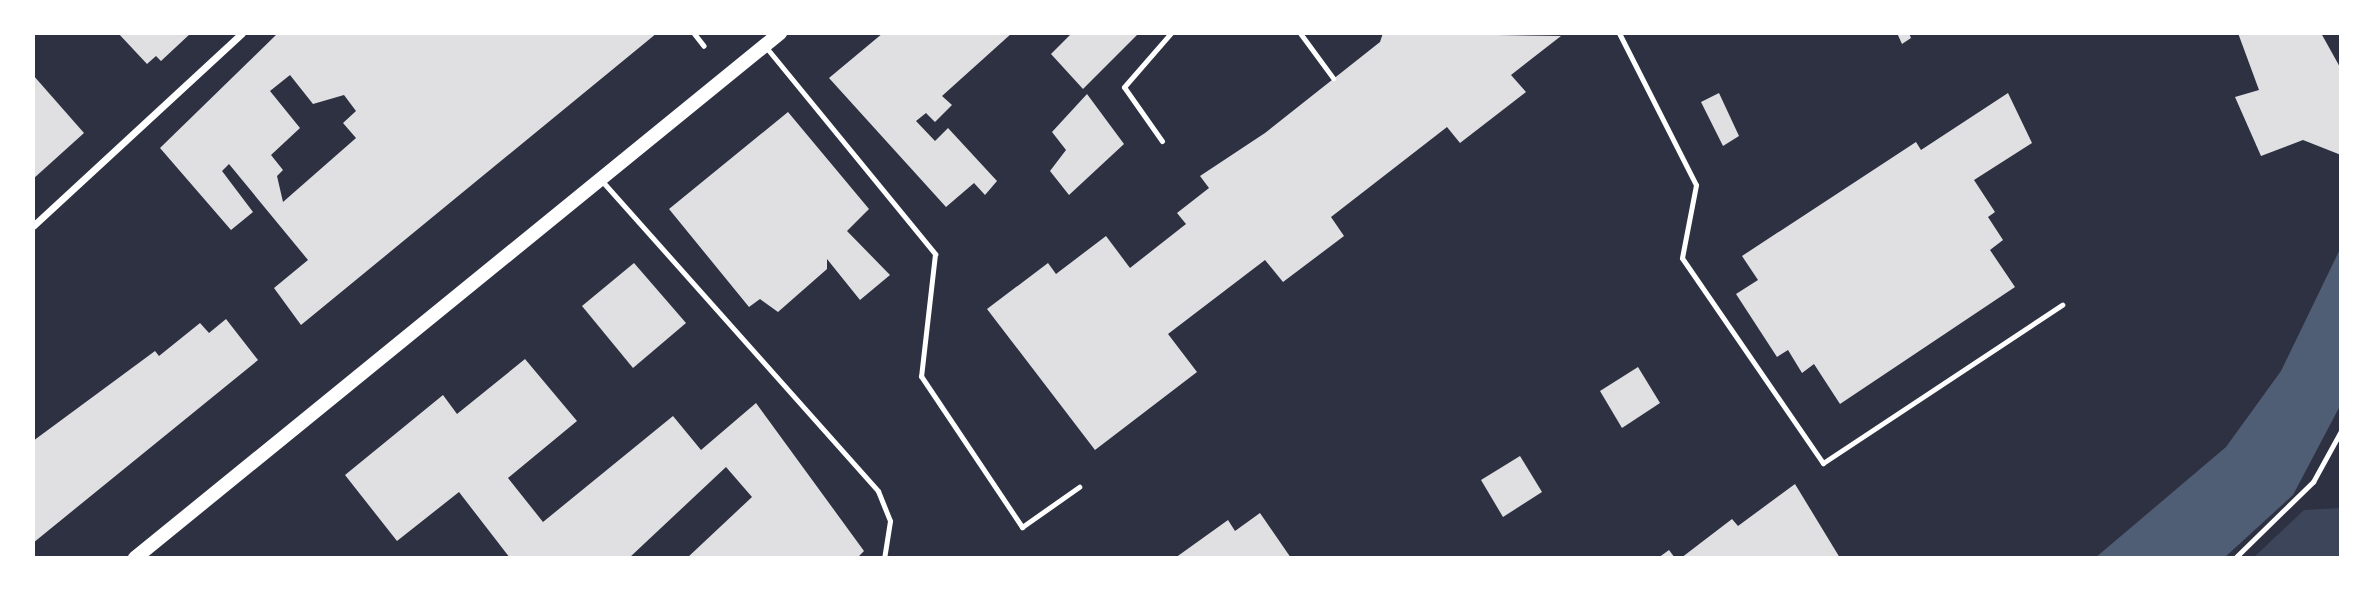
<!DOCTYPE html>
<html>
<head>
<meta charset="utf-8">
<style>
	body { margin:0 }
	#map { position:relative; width:2374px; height:591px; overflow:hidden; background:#2d3142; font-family:"Source Sans 3",sans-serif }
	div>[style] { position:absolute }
	.green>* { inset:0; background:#3c4559 }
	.water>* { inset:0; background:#4f5d75 }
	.building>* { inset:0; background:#e0e0e3 }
	.path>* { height:4.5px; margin:-2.25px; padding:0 2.25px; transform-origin:2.25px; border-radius:2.25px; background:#fff }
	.service>* { height:5px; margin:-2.5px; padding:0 2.5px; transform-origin:2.5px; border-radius:2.5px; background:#fff }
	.minor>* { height:7px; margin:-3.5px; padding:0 3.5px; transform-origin:3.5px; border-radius:3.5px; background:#fff }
	.secondary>* { height:14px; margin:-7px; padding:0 7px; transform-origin:7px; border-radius:7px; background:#fff }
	span { translate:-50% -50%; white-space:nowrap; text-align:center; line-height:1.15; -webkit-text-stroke:5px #fff; paint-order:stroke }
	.frame { position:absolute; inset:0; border:35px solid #fff; pointer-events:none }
</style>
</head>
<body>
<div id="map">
	<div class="green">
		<div style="clip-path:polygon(2341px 508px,2341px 558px,2253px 558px,2304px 510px)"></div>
	</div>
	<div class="water">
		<div style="clip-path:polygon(2341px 247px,2341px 404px,2293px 495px,2224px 558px,2095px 558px,2226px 447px,2281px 371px)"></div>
	</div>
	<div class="building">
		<div style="clip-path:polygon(118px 33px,191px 33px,161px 61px,156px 56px,147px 64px)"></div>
		<div style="clip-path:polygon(evenodd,278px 33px,657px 33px,301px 325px,274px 288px,308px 260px,229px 164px,222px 171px,253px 212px,231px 230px,160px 148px,278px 33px,290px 75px,313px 104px,344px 95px,356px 111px,343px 123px,356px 138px,283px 202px,277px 176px,283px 170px,271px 155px,300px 128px,270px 91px,290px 75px)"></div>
		<div style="clip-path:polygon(883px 33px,1012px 33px,942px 96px,952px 105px,935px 122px,926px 113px,916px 121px,935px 141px,948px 128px,997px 181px,985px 195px,974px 183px,946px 207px,829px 78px)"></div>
		<div style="clip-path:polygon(1072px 33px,1090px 35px,1139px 33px,1083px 89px,1051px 54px)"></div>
		<div style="clip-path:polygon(1383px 33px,1561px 36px,1511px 75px,1526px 92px,1460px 143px,1447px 127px,1331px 217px,1344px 236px,1283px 282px,1265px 260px,1168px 334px,1197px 372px,1095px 450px,987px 309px,1048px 263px,1056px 274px,1106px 236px,1130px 268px,1186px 224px,1177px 213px,1209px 188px,1200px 176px,1265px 133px,1380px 42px)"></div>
		<div style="clip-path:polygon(1897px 33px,1909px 33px,1911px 38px,1902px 44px)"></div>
		<div style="clip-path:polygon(2238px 33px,2321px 33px,2341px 69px,2341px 155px,2303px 140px,2261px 156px,2235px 97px,2259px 90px)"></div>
		<div style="clip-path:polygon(33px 75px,84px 133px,33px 179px)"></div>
		<div style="clip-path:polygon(1719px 93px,1739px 136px,1723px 146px,1701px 102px)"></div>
		<div style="clip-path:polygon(2008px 93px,2032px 143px,1974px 180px,1995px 212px,1988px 217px,2003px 240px,1990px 250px,2015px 287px,1840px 404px,1814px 364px,1802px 373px,1788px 350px,1777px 357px,1736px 294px,1758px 280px,1742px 256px,1916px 142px,1921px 150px)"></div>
		<div style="clip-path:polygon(1087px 94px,1124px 144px,1069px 195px,1050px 171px,1066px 150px,1052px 132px)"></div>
		<div style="clip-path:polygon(788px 112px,869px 209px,847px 231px,890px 275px,860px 300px,827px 259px,827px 269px,778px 312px,760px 299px,749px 307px,669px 209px)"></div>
		<div style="clip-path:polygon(634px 263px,686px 323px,633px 368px,582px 306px)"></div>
		<div style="clip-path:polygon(226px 319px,258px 360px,33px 543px,33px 441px,155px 351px,159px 356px,200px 323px,209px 333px)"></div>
		<div style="clip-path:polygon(525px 359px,577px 421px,508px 478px,543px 522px,673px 416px,701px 450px,756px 403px,864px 551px,857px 558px,687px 558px,752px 497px,726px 467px,629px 558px,510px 558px,459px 492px,397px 541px,345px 475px,443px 395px,457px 414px)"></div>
		<div style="clip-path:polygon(1638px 367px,1660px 403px,1622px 428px,1600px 391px)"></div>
		<div style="clip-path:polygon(1520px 456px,1542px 492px,1503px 517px,1481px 480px)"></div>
		<div style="clip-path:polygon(1795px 484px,1840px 558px,1681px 558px,1732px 519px,1738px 526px)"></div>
		<div style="clip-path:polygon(1260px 513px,1291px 558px,1175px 558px,1228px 520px,1235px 531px)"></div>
		<div style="clip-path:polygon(1669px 550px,1675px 558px,1658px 558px)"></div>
	</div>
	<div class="path">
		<div style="left:694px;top:33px;width:16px;rotate:52deg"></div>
		<div style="left:2235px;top:558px;width:109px;rotate:-44.3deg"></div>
		<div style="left:2313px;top:482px;width:58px;rotate:-61.2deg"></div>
	</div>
	<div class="service">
		<div style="left:1300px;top:33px;width:56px;rotate:53.7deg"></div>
		<div style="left:1619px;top:33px;width:170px;rotate:63.1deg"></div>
		<div style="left:1696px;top:185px;width:74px;rotate:100.9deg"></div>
		<div style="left:1682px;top:258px;width:249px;rotate:55.5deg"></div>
		<div style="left:1823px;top:463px;width:287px;rotate:-33.5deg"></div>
		<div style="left:765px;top:46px;width:269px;rotate:50.7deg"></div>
		<div style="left:935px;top:254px;width:123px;rotate:96.5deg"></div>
		<div style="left:921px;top:376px;width:182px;rotate:56.2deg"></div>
		<div style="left:1022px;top:527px;width:70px;rotate:-35.1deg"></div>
		<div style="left:1162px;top:141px;width:66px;rotate:-125.1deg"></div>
		<div style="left:1124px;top:87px;width:72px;rotate:-49deg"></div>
		<div style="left:602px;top:181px;width:415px;rotate:48.3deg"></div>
		<div style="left:878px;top:491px;width:32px;rotate:68deg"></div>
		<div style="left:890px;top:521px;width:37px;rotate:99deg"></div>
	</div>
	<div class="minor">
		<div style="left:33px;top:226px;width:284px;rotate:-42.7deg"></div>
	</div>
	<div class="secondary">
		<div style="left:135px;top:558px;width:832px;rotate:-39.14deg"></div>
	</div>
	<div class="frame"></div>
</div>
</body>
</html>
